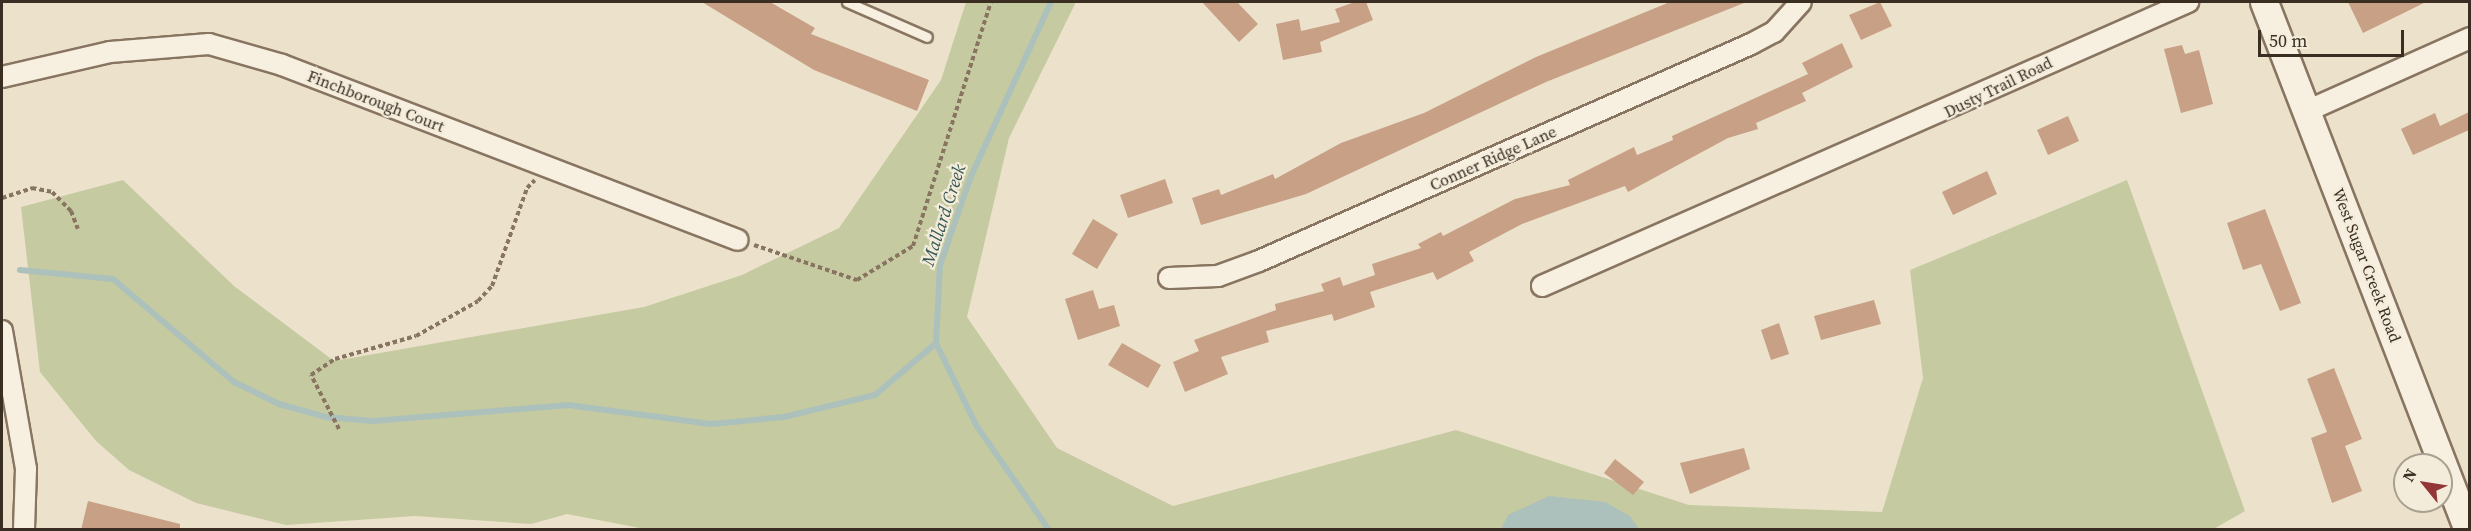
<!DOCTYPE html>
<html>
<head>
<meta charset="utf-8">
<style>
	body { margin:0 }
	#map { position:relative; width:2471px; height:531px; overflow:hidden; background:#ece2cc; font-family:"Source Serif 4",serif }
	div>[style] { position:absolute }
	.green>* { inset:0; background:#c5caa0 }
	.water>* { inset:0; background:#acc1bb }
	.stream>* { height:6px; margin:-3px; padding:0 3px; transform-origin:3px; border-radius:3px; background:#acc1bb }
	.building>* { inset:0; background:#c7a085 }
	.path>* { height:4px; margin-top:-2px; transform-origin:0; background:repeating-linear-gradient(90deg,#887561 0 4.5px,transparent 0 7.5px) }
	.roads { filter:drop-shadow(2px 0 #887561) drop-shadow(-2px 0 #887561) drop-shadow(0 2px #887561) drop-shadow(0 -2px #887561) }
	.lane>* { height:9px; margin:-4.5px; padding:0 4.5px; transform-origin:4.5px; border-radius:4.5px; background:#f7efdf }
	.street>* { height:20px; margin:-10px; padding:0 10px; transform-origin:10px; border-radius:10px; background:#f7efdf }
	.secondary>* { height:27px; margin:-13.5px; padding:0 13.5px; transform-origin:13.5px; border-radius:13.5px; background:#f7efdf }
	span { translate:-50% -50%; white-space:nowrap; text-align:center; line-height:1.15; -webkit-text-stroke:4.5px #f4ecdb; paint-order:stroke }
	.street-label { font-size:16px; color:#3a2e23 }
	.water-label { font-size:18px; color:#345855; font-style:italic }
	.frame { position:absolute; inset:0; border:3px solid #3a2e23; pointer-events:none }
	.north { position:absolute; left:2393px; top:453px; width:60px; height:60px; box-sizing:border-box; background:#f4ecdb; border:2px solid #aaa091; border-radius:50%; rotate:300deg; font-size:16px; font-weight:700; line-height:24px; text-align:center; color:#3a2e23 }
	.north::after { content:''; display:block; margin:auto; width:21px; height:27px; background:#923638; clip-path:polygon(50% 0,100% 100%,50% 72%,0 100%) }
	.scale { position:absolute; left:2258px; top:30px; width:146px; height:27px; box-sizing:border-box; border:3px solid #3a2e23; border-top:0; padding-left:8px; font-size:18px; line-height:21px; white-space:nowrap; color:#3a2e23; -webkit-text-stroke:4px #f4ecdb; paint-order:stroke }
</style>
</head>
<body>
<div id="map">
	<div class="green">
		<div style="clip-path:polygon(966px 2px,1076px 2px,1009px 138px,967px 317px,1057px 448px,1173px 506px,1456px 430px,1689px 505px,1882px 512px,1923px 378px,1910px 270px,2127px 180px,2245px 511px,2212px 530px,650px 530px,567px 514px,531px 524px,415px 516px,286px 525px,196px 503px,129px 470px,96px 441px,40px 372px,21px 207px,123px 180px,234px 286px,334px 361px,644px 307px,742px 275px,839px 228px,941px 80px)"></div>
	</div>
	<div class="water">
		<div style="clip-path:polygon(1549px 496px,1605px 502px,1630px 516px,1639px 529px,1501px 529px,1508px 515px)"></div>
	</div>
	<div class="stream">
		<div style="left:20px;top:270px;width:93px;rotate:5.5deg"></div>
		<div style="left:113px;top:279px;width:159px;rotate:40.4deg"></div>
		<div style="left:234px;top:382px;width:50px;rotate:26.1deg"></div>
		<div style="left:279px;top:404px;width:49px;rotate:15.5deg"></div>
		<div style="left:326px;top:417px;width:47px;rotate:4.9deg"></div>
		<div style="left:373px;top:421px;width:196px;rotate:-4.7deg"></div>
		<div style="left:568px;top:405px;width:144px;rotate:7.6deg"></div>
		<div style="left:711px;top:424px;width:73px;rotate:-5.5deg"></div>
		<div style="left:784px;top:417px;width:94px;rotate:-13.6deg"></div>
		<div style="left:875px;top:395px;width:80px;rotate:-40.4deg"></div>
		<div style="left:1049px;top:530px;width:128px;rotate:-124.8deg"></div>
		<div style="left:976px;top:425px;width:91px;rotate:-116deg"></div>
		<div style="left:936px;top:343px;width:78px;rotate:-87.1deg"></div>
		<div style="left:940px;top:265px;width:94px;rotate:-70.8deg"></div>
		<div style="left:971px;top:176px;width:192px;rotate:-65.3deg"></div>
	</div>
	<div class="building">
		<div style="clip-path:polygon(702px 2px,770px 2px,815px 28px,811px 34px,929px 80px,917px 111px,814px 70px)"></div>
		<div style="clip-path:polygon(1202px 2px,1237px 2px,1258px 24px,1239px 42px)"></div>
		<div style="clip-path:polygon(1355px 2px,1366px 2px,1373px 20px,1320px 42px,1322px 52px,1283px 60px,1276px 24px,1299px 19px,1301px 31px,1340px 22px,1335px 9px)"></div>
		<div style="clip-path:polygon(1670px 2px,1744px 3px,1546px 82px,1306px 194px,1201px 225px,1192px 198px,1219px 189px,1221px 195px,1273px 174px,1275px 179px,1341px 143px,1424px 113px,1536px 57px)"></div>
		<div style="clip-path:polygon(1880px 2px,1892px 26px,1861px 40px,1849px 15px)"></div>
		<div style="clip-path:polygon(2348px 2px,2426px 2px,2363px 33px)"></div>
		<div style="clip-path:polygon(1842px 43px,1853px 67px,1802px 93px,1806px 101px,1756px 123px,1758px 129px,1728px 138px,1628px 192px,1625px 186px,1522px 224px,1469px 252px,1474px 261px,1437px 280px,1433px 272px,1370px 292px,1375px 307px,1334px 321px,1332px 314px,1266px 331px,1269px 342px,1221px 357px,1228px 374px,1185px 392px,1173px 362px,1199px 351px,1194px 340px,1276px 310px,1275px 304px,1324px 291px,1321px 284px,1340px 277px,1343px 286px,1375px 275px,1372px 264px,1421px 248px,1418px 244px,1441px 232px,1443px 236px,1515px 199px,1570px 185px,1568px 180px,1634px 147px,1637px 155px,1673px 140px,1672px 136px,1808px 74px,1802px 63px)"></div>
		<div style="clip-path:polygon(2182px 45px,2185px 54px,2199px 50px,2213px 104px,2181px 113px,2164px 49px)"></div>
		<div style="clip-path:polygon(2469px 112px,2469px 130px,2413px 155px,2401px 129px,2435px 113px,2440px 126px)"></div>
		<div style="clip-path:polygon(2068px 116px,2079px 141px,2048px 155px,2037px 130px)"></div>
		<div style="clip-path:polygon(1987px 171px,1997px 194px,1953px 215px,1942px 192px)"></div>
		<div style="clip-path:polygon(1165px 179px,1173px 203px,1128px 218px,1120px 195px)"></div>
		<div style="clip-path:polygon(2265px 209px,2301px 303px,2280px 311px,2261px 264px,2243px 270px,2227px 223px)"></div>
		<div style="clip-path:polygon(1093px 219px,1118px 234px,1097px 269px,1072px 254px)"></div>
		<div style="clip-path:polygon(1093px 290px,1099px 309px,1114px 305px,1120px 326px,1078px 340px,1065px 299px)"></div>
		<div style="clip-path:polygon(1874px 300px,1881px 324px,1821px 340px,1814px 316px)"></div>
		<div style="clip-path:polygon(1779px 323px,1789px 354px,1771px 360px,1761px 330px)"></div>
		<div style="clip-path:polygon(1122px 343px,1161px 365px,1148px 388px,1108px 365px)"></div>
		<div style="clip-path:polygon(2334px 368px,2362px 439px,2345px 446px,2362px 491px,2332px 503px,2311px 438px,2327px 432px,2307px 379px)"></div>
		<div style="clip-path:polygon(1744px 448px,1750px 469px,1690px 494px,1680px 463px)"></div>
		<div style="clip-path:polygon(1615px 459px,1644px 482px,1633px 495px,1604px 473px)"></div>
		<div style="clip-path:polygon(88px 501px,180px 524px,180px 530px,81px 530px)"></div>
	</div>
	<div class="path">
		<div style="left:2px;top:198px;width:32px;rotate:-18deg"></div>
		<div style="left:32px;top:188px;width:20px;rotate:11deg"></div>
		<div style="left:52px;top:192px;width:27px;rotate:45deg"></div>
		<div style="left:71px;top:211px;width:19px;rotate:69deg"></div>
		<div style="left:754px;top:245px;width:109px;rotate:18.8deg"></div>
		<div style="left:857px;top:280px;width:66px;rotate:-31.3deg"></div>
		<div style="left:913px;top:246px;width:256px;rotate:-72.3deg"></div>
		<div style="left:339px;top:429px;width:61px;rotate:-117.4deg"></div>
		<div style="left:311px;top:375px;width:29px;rotate:-34deg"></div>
		<div style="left:335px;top:359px;width:84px;rotate:-15.9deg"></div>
		<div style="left:416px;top:336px;width:71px;rotate:-29.4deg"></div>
		<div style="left:478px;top:301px;width:21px;rotate:-47deg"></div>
		<div style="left:492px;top:286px;width:104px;rotate:-70.3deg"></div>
		<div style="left:527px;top:188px;width:11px;rotate:-45deg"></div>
	</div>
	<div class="roads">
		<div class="lane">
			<div style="left:847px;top:2px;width:87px;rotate:23.6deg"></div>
		</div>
		<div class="street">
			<div style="left:2px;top:77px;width:111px;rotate:-13deg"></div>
			<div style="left:110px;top:52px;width:99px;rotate:-4.6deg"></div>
			<div style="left:209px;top:44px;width:76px;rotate:16deg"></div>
			<div style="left:282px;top:65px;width:488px;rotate:21deg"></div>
			<div style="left:2307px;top:111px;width:179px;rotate:-24.1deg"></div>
			<div style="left:1169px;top:278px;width:49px;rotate:-2.3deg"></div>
			<div style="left:1218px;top:276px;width:44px;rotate:-20.1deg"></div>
			<div style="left:1259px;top:261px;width:538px;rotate:-23.8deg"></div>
			<div style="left:1751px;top:44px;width:26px;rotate:-28deg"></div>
			<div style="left:1774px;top:32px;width:40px;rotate:-48deg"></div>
			<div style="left:1542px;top:286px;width:706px;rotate:-23.73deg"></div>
			<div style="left:2px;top:331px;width:140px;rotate:80.1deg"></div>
			<div style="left:26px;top:469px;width:61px;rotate:91.9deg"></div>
		</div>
		<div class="secondary">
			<div style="left:2264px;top:2px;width:566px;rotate:68.88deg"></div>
		</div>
	</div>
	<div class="street-label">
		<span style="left:1998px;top:87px;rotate:-26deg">Dusty Trail Road</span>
		<span style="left:376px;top:101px;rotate:21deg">Finchborough Court</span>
		<span style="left:1493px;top:158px;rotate:-24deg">Conner Ridge Lane</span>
		<span style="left:2367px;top:265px;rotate:69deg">West Sugar Creek Road</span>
	</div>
	<div class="water-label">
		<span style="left:944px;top:215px;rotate:-72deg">Mallard Creek</span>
	</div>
	<div class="frame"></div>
	<div class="north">N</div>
	<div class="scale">50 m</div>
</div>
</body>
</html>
